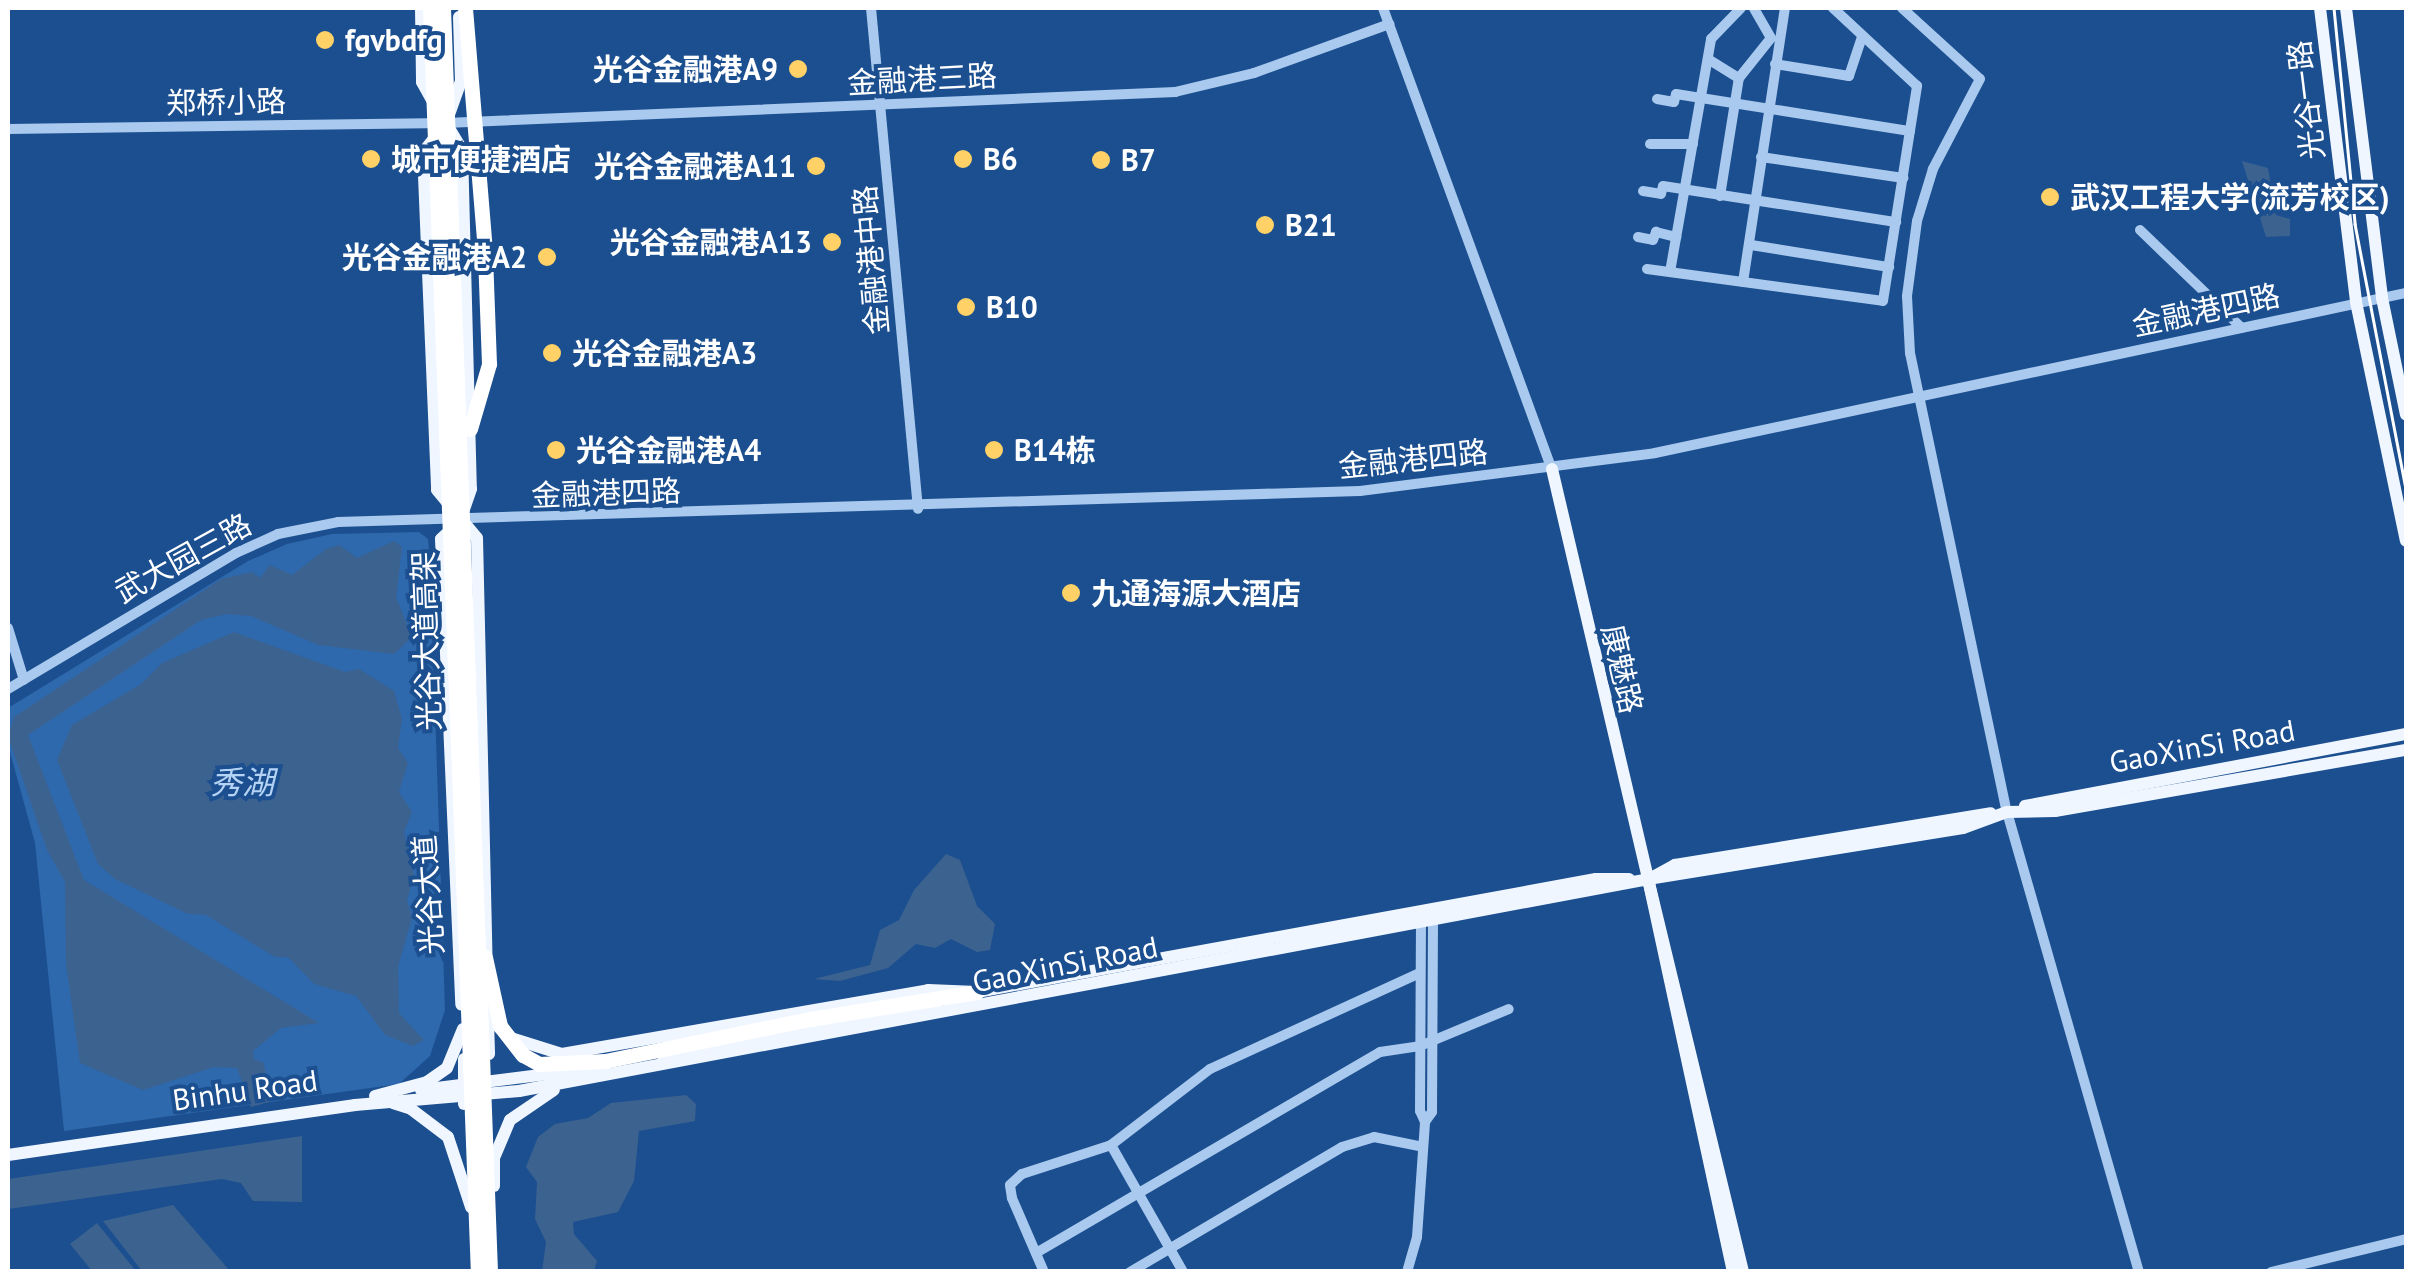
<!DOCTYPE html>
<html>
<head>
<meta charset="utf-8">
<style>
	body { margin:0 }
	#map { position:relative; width:2414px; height:1279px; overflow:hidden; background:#1b4f8f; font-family:"PT Sans","Noto Sans SC",sans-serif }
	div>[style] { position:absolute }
	.green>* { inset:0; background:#2e69ad }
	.water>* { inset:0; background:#3c6290 }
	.minor>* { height:10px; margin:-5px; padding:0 5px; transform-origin:5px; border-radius:5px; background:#a9c9ee }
	.major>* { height:12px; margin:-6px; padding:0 6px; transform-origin:6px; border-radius:6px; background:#f0f6ff }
	.highway>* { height:15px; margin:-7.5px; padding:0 7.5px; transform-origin:7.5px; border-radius:7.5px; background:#fff }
	.tram>* { height:2.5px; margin:-1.25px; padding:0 1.25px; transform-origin:1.25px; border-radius:1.25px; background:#fff }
	.highway-bridge>* { height:15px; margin:-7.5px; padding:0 7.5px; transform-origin:7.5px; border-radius:7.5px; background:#fff }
	.dots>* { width:28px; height:28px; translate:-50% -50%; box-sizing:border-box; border:5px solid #1b4f8f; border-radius:50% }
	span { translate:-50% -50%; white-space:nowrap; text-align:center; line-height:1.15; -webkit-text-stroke:8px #1b4f8f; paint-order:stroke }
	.poi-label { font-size:30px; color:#fff; font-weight:700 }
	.left { translate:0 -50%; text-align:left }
	.right { translate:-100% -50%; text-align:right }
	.street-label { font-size:30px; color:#fff }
	.water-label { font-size:32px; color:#b5d3f5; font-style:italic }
	.frame { position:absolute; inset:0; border:10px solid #fff; pointer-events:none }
</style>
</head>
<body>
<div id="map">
	<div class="green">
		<div style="clip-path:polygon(419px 532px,428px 539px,430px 558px,445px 1010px,430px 1056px,399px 1084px,64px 1131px,35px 843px,8px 745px,8px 708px,248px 561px,287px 544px,332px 534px)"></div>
	</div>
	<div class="water">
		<div style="clip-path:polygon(2242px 161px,2268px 168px,2276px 215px,2290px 219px,2290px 236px,2266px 237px)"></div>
		<div style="clip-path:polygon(394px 541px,402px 547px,396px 597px,412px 637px,394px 654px,318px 645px,251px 616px,226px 614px,201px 620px,28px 735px,84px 880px,319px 1023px,281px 1028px,253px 1051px,254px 1059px,264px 1063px,269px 1102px,251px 1107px,237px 1068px,214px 1067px,143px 1090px,80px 1063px,66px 964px,65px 882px,47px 850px,8px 736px,14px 717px,221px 579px,252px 572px,260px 578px,270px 565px,292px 575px,326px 549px,339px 545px,357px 558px)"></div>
		<div style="clip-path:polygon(234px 632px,345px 672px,359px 669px,394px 691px,402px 719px,398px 748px,408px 763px,399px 792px,412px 812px,404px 832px,414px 876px,407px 900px,412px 918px,398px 967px,399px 1013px,424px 1040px,413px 1046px,385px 1035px,356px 996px,314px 984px,288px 957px,275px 957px,206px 915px,188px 914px,115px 879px,98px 864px,57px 760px,72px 725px,141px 684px,162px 663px)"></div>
		<div style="clip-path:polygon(946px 854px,960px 860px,977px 906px,995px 924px,990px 950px,977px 952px,951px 939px,935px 948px,916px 944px,888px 968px,840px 981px,814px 979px,870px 965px,880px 930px,899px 920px,914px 890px)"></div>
		<div style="clip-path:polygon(686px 1095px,696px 1104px,695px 1121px,639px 1131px,634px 1181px,618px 1212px,573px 1222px,574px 1234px,597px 1261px,594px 1271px,542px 1271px,546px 1242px,535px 1219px,537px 1182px,526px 1167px,538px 1137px,555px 1124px,588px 1118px,611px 1103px)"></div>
		<div style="clip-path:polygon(302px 1136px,302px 1202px,253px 1201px,241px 1183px,222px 1179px,8px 1209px,8px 1179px)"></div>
		<div style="clip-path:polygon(173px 1205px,230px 1271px,142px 1271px,103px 1221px)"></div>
		<div style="clip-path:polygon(97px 1223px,136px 1271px,92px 1271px,70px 1244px)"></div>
	</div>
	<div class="minor">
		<div style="left:871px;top:8px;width:503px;rotate:84.64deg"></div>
		<div style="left:1383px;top:8px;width:491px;rotate:69.9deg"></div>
		<div style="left:1902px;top:8px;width:105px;rotate:42.3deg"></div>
		<div style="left:1980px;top:79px;width:102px;rotate:117.6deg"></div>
		<div style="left:1933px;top:169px;width:54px;rotate:107.1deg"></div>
		<div style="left:1917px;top:221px;width:76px;rotate:97.6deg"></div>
		<div style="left:1907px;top:296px;width:57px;rotate:87deg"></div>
		<div style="left:1910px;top:353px;width:469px;rotate:78.1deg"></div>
		<div style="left:2007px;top:812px;width:479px;rotate:74deg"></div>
		<div style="left:1708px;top:59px;width:36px;rotate:32deg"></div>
		<div style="left:1775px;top:64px;width:75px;rotate:9.2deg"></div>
		<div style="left:1849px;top:76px;width:41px;rotate:-71.6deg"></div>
		<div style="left:1657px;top:99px;width:17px;rotate:10deg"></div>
		<div style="left:1674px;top:102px;width:8px;rotate:-76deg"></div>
		<div style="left:1676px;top:94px;width:237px;rotate:9deg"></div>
		<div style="left:8px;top:129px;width:438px;rotate:-0.8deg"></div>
		<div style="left:446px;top:123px;width:730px;rotate:-2.43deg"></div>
		<div style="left:1175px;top:92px;width:81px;rotate:-13.5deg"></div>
		<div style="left:1254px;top:73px;width:144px;rotate:-19.9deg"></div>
		<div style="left:1650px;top:144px;width:43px"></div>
		<div style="left:1761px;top:157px;width:144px;rotate:8.4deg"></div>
		<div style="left:1643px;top:191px;width:18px;rotate:9deg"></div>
		<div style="left:1661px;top:194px;width:8px;rotate:-76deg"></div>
		<div style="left:1663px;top:186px;width:236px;rotate:8.8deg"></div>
		<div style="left:1720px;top:196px;width:120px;rotate:-80.9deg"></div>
		<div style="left:1739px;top:78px;width:51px;rotate:-51.3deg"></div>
		<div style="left:1771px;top:38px;width:34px;rotate:-120deg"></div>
		<div style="left:2140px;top:230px;width:141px;rotate:43.9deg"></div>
		<div style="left:1638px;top:237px;width:15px;rotate:11deg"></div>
		<div style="left:1653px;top:240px;width:9px;rotate:-69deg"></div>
		<div style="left:1656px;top:232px;width:21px;rotate:14deg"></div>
		<div style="left:1751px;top:245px;width:140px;rotate:9.1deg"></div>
		<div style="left:1647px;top:269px;width:238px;rotate:7.7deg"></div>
		<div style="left:1883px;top:301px;width:218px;rotate:-81deg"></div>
		<div style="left:1917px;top:86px;width:115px;rotate:-137.1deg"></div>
		<div style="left:1670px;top:272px;width:237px;rotate:-80deg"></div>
		<div style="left:1711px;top:39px;width:43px;rotate:-45.9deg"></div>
		<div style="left:1743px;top:282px;width:277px;rotate:-81.3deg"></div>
		<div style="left:8px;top:628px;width:54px;rotate:72.9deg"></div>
		<div style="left:8px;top:689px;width:265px;rotate:-30.8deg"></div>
		<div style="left:236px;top:553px;width:46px;rotate:-24.3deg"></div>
		<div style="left:278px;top:534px;width:61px;rotate:-11.3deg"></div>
		<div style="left:338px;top:522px;width:1022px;rotate:-1.74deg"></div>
		<div style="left:1360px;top:491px;width:297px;rotate:-7.3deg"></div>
		<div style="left:1655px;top:453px;width:768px;rotate:-12.03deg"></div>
		<div style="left:1425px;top:1122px;width:12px;rotate:-55deg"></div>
		<div style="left:1432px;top:1112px;width:191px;rotate:-89.7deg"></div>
		<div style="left:1111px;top:1145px;width:146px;rotate:60.4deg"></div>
		<div style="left:1036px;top:1253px;width:398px;rotate:-30.3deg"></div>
		<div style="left:1380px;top:1052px;width:40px;rotate:-8.5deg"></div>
		<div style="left:1420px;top:1046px;width:96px;rotate:-22.6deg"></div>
		<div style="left:1044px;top:1272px;width:81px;rotate:-113.4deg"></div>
		<div style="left:1012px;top:1198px;width:13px;rotate:-99deg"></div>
		<div style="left:1010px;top:1185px;width:16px;rotate:-43deg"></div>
		<div style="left:1022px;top:1174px;width:94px;rotate:-18deg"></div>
		<div style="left:1111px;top:1145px;width:125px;rotate:-37.5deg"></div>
		<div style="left:1210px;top:1069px;width:231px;rotate:-24.6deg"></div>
		<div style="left:1130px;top:1272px;width:246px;rotate:-30.5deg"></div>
		<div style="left:1342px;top:1147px;width:34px;rotate:-17deg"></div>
		<div style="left:1374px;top:1137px;width:50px;rotate:11.5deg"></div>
		<div style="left:1407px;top:1272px;width:36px;rotate:-74deg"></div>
		<div style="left:1417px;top:1237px;width:115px;rotate:-86deg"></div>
		<div style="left:1425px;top:1122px;width:12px;rotate:-114deg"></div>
		<div style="left:1420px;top:1111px;width:187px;rotate:-89.7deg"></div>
		<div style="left:2271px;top:1272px;width:139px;rotate:-13.7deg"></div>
	</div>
	<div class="major">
		<div style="left:421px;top:8px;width:74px;rotate:89.2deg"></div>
		<div style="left:422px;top:82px;width:23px;rotate:61deg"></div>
		<div style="left:2320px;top:8px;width:296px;rotate:83deg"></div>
		<div style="left:2356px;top:302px;width:244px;rotate:78.2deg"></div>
		<div style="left:2346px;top:8px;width:292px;rotate:82.9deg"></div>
		<div style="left:2382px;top:298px;width:119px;rotate:78.4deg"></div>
		<div style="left:459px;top:17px;width:64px;rotate:88.2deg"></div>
		<div style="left:461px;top:81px;width:45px;rotate:109.7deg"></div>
		<div style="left:446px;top:123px;width:31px;rotate:59deg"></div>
		<div style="left:462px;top:150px;width:339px;rotate:88.5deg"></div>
		<div style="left:471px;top:489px;width:21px;rotate:109deg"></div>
		<div style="left:437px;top:135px;width:22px;rotate:129deg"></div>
		<div style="left:423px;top:152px;width:338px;rotate:87.6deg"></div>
		<div style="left:437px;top:490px;width:62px;rotate:50.2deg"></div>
		<div style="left:477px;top:538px;width:426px;rotate:88.7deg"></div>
		<div style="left:1552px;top:469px;width:421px;rotate:76.8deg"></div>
		<div style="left:455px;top:526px;width:19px;rotate:137deg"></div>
		<div style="left:441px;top:539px;width:466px;rotate:87.5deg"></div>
		<div style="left:2025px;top:806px;width:388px;rotate:-10.7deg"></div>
		<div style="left:1653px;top:877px;width:25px;rotate:-29deg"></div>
		<div style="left:1675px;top:865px;width:320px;rotate:-9.3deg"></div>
		<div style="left:487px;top:989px;width:65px;rotate:88.2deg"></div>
		<div style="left:514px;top:1039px;width:50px;rotate:17.4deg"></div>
		<div style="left:562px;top:1054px;width:372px;rotate:-9.9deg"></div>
		<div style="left:928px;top:990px;width:49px;rotate:2.3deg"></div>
		<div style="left:977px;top:992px;width:629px;rotate:-10.35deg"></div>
		<div style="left:1596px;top:879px;width:33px"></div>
		<div style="left:663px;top:1056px;width:276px;rotate:-10.5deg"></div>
		<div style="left:464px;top:1059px;width:45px;rotate:90deg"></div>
		<div style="left:421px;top:1090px;width:184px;rotate:-7.2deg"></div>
		<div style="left:375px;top:1096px;width:54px;rotate:-15.1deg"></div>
		<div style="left:427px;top:1082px;width:24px;rotate:-35deg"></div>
		<div style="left:447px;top:1068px;width:42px;rotate:-67.7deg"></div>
		<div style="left:393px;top:1103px;width:19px;rotate:18deg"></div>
		<div style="left:411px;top:1109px;width:46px;rotate:37.1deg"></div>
		<div style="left:448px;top:1137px;width:74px;rotate:71.8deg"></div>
		<div style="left:8px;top:1155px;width:351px;rotate:-8.2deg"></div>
		<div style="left:355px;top:1105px;width:165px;rotate:-4.9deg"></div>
		<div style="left:519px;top:1091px;width:1149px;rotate:-10.63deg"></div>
		<div style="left:1648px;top:879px;width:319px;rotate:-9.2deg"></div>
		<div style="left:1963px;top:828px;width:47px;rotate:-20deg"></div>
		<div style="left:2007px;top:812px;width:48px;rotate:-1.2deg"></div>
		<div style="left:2055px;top:811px;width:356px;rotate:-9.9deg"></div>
		<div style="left:494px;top:1186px;width:28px;rotate:-90deg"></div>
		<div style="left:494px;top:1158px;width:41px;rotate:-67.2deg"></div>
		<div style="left:510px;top:1120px;width:53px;rotate:-34.3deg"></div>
		<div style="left:1733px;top:1272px;width:402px;rotate:-102.2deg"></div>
		<div style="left:1648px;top:879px;width:404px;rotate:76.4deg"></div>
	</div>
	<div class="highway">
		<div style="left:470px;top:429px;width:68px;rotate:-73.7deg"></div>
		<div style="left:489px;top:364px;width:111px;rotate:-92.1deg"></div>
		<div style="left:810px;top:1019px;width:169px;rotate:-9.2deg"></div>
	</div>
	<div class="tram">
		<div style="left:2334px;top:8px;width:217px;rotate:84.4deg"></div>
		<div style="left:2355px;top:224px;width:270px;rotate:79.1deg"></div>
	</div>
	<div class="highway-bridge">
		<div style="left:430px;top:8px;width:1265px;rotate:87.83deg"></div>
		<div style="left:443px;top:8px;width:1265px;rotate:87.87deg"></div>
		<div style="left:465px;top:8px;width:246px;rotate:85.3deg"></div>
		<div style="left:485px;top:957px;width:71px;rotate:77.7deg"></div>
		<div style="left:500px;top:1026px;width:37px;rotate:52deg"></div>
		<div style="left:523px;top:1055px;width:18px;rotate:29deg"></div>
		<div style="left:539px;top:1064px;width:66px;rotate:-2.6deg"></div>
		<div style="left:605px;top:1061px;width:209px;rotate:-11.6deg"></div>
	</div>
	<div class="dots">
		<div style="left:325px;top:40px;background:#ffd166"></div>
		<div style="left:798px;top:69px;background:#ffd166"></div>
		<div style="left:371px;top:159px;background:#ffd166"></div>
		<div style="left:963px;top:159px;background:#ffd166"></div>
		<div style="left:1101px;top:160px;background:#ffd166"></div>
		<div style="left:816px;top:166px;background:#ffd166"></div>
		<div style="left:2050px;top:197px;background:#ffd166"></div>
		<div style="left:1265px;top:225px;background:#ffd166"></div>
		<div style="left:832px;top:242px;background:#ffd166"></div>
		<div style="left:547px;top:257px;background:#ffd166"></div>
		<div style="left:966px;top:307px;background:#ffd166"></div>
		<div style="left:552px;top:353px;background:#ffd166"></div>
		<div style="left:556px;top:450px;background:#ffd166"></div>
		<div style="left:994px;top:450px;background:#ffd166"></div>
		<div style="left:1071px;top:593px;background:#ffd166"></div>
	</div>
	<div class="poi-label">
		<span class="left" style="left:345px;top:40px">fgvbdfg</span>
		<span class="right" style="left:778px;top:69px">光谷金融港A9</span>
		<span class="left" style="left:391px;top:159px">城市便捷酒店</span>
		<span class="left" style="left:983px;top:159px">B6</span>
		<span class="left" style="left:1121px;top:160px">B7</span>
		<span class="right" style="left:796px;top:166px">光谷金融港A11</span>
		<span class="left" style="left:2070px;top:197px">武汉工程大学(流芳校区)</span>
		<span class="left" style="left:1285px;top:225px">B21</span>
		<span class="right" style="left:812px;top:242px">光谷金融港A13</span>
		<span class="right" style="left:527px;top:257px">光谷金融港A2</span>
		<span class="left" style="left:986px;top:307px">B10</span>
		<span class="left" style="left:572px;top:353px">光谷金融港A3</span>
		<span class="left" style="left:576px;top:450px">光谷金融港A4</span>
		<span class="left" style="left:1014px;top:450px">B14栋</span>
		<span class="left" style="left:1091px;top:593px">九通海源大酒店</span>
	</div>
	<div class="street-label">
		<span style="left:922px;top:79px;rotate:-3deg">金融港三路</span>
		<span style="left:2306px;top:100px;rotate:-97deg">光谷一路</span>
		<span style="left:226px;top:102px;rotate:-1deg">郑桥小路</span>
		<span style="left:871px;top:260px;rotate:-95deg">金融港中路</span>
		<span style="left:2206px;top:310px;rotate:-12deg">金融港四路</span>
		<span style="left:1413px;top:459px;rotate:-6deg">金融港四路</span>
		<span style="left:606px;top:493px;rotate:-2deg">金融港四路</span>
		<span style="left:183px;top:558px;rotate:-29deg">武大园三路</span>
		<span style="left:426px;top:641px;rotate:-92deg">光谷大道高架</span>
		<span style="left:1622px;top:669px;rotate:77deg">康魅路</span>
		<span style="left:2202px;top:746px;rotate:-10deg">GaoXinSi Road</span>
		<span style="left:428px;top:895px;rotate:-94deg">光谷大道</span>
		<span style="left:1065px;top:964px;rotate:-11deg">GaoXinSi Road</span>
		<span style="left:245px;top:1090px;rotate:-8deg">Binhu Road</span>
	</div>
	<div class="water-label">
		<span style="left:242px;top:782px">秀湖</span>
	</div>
	<div class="frame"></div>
</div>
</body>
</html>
